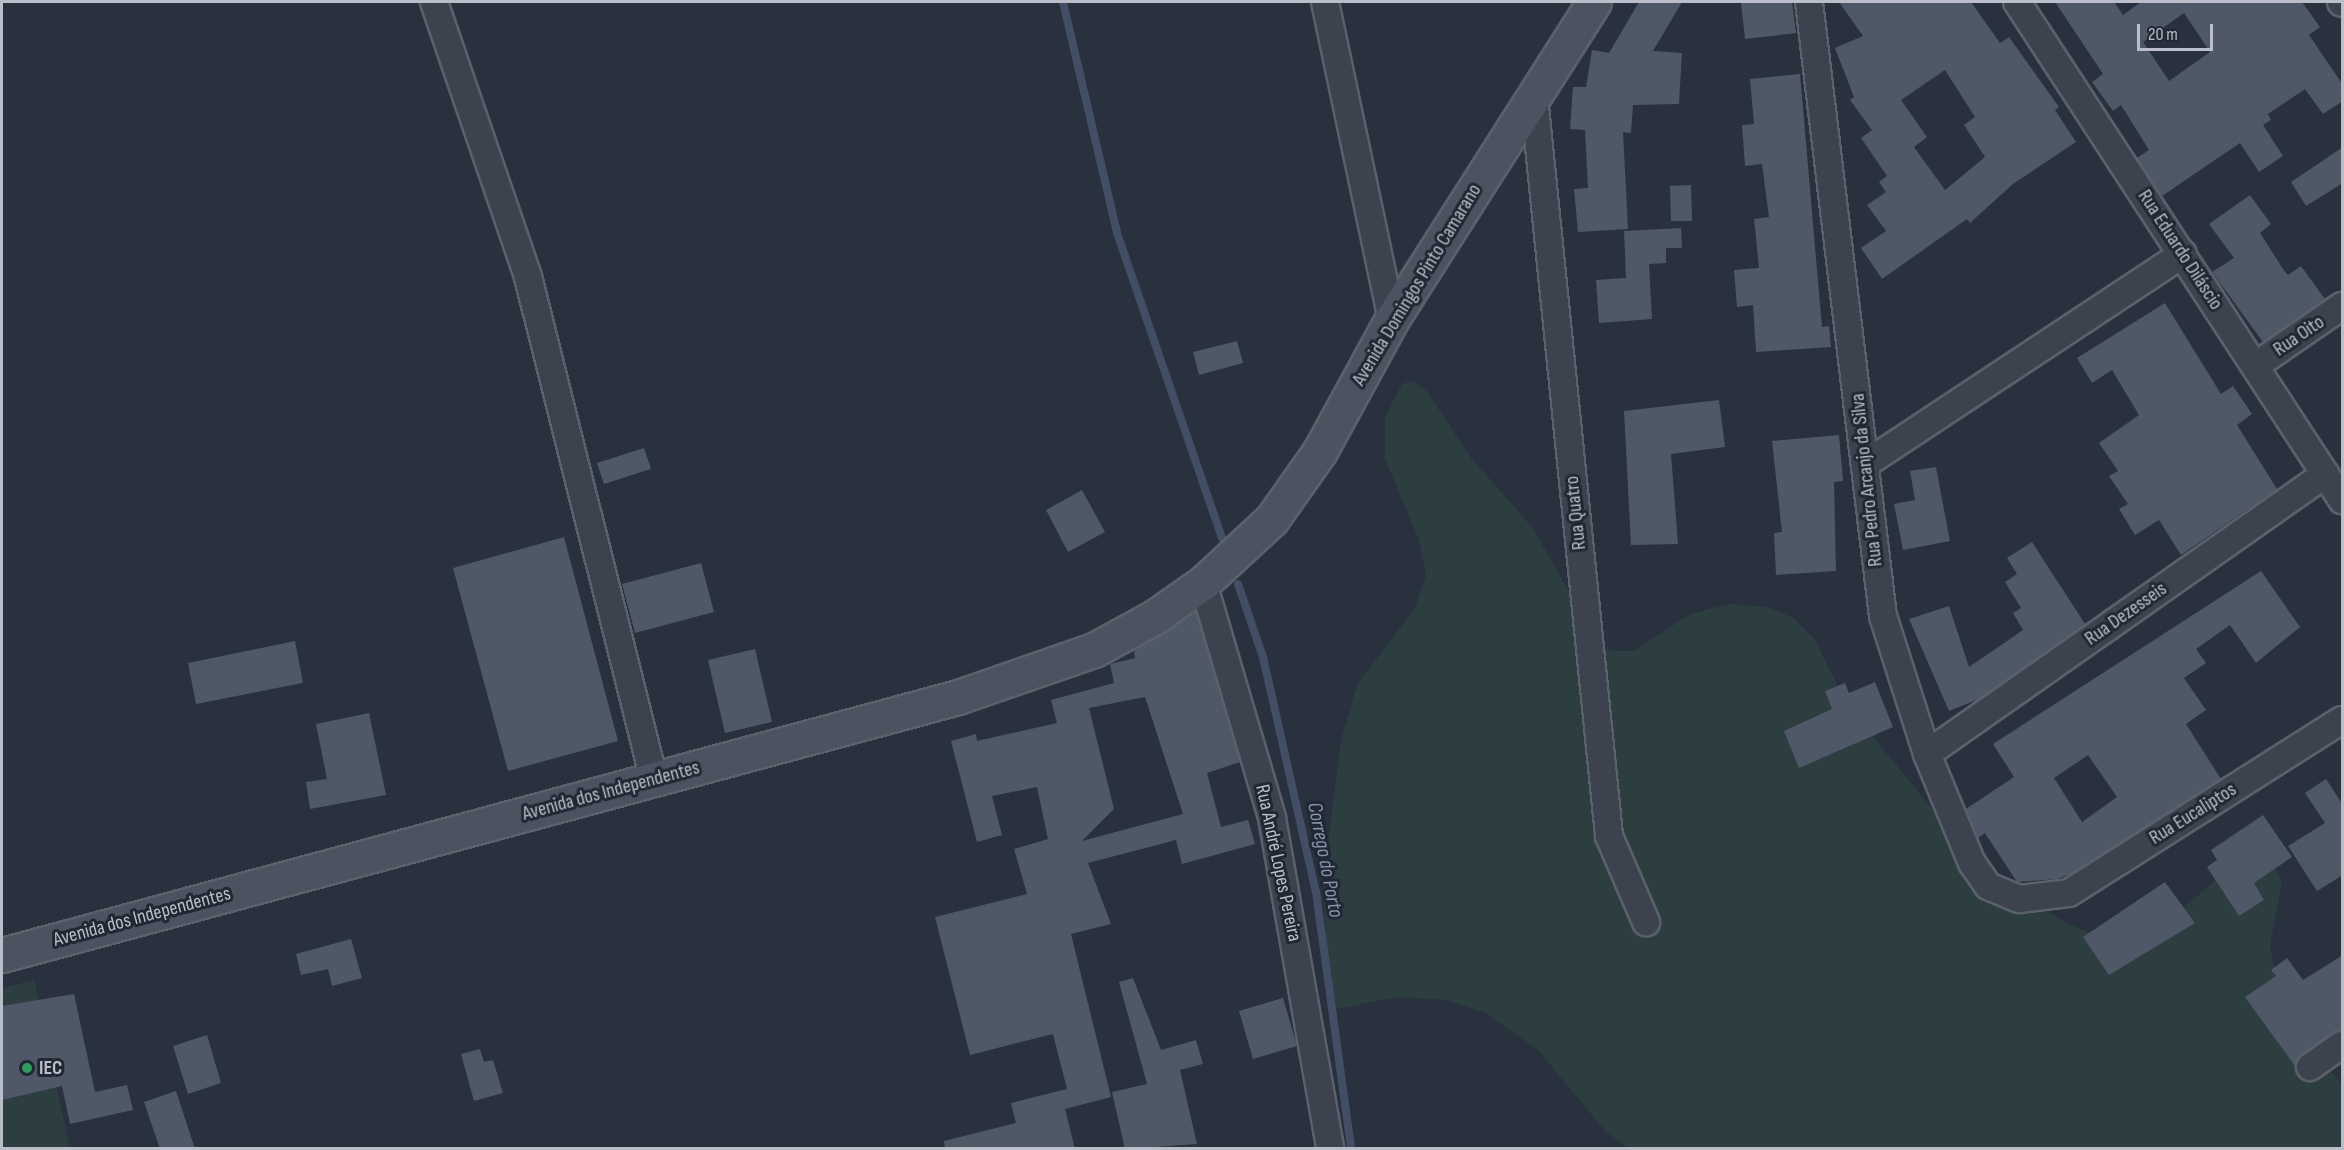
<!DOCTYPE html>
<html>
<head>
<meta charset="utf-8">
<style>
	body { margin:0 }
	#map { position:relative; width:2344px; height:1150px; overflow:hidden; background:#29313e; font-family:"Sofia Sans Condensed",sans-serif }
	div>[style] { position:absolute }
	.green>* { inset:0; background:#2c3e40 }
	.stream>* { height:8px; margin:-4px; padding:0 4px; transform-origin:4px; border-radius:4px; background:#414e65 }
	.building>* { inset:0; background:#4f5866 }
	.roads { filter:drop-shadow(2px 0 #5a616b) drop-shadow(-2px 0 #5a616b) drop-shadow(0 2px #5a616b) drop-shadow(0 -2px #5a616b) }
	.minor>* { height:26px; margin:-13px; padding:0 13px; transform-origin:13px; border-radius:13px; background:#3d434e }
	.secondary>* { height:33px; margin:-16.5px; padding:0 16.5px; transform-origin:16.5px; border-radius:16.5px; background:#4b5260 }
	.dots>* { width:16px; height:16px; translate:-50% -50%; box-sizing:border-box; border:3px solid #212833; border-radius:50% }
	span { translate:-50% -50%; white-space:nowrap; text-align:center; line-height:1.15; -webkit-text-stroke:6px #212833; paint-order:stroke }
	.street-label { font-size:20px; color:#b9bec8 }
	.poi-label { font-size:20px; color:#b9bec8; font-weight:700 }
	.left { translate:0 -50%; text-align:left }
	.water-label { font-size:21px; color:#8594ac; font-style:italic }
	.frame { position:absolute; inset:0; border:3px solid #b9bec8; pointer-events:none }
	.scale { position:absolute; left:2137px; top:24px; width:76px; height:27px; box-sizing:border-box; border:3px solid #b9bec8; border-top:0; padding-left:8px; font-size:18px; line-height:21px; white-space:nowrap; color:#b9bec8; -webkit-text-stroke:4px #212833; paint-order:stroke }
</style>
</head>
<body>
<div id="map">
	<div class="green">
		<div style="clip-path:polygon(1413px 381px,1426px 390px,1471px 458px,1532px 527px,1598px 642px,1611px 651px,1634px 651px,1690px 614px,1729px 604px,1768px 607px,1792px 617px,1815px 640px,1847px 705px,1963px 846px,2012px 890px,2066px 923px,2106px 940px,2163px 926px,2227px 870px,2275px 867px,2282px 882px,2270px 945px,2276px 984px,2302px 1036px,2342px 1084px,2342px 1148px,1629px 1148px,1607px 1133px,1538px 1050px,1486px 1013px,1445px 1000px,1397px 997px,1330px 1010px,1323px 882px,1341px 741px,1358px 683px,1415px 608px,1426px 575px,1419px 540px,1385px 459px,1385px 417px,1402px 384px)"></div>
		<div style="clip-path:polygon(34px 980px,70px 1148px,2px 1148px,2px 988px)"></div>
	</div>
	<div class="stream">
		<div style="left:1063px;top:2px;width:237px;rotate:76.8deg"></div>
		<div style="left:1117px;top:233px;width:323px;rotate:71deg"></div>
		<div style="left:1238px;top:584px;width:77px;rotate:71.1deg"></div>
		<div style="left:1263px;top:657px;width:241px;rotate:77.3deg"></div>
		<div style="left:1316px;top:892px;width:258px;rotate:82.2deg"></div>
	</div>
	<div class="building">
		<div style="clip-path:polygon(1639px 2px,1682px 2px,1653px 51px,1682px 53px,1679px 104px,1633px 105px,1631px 133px,1623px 132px,1628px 229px,1578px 232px,1574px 189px,1588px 188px,1585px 130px,1570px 129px,1573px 87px,1586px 87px,1592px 50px,1609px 53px)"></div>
		<div style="clip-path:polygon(1741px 2px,1792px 2px,1796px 33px,1745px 39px)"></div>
		<div style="clip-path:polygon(evenodd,1839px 2px,1971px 2px,2000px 43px,2009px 37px,2059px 107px,2055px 110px,2076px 142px,2013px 184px,1970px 223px,1967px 219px,1882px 279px,1861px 248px,1886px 231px,1867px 205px,1886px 192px,1879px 182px,1887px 176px,1861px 138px,1872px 130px,1850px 100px,1854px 97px,1835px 48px,1863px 36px,1839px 2px,1945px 70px,1975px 117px,1964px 125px,1985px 157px,1945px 190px,1914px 147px,1927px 137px,1901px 100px,1945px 70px)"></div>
		<div style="clip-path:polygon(evenodd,2055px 2px,2114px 2px,2123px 15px,2141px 2px,2302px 2px,2320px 27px,2309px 35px,2343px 85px,2343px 101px,2323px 114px,2305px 89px,2268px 114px,2271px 120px,2263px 125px,2283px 156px,2259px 172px,2240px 143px,2162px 196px,2137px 158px,2149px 150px,2121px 105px,2113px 111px,2092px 82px,2103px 74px,2055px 2px,2184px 13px,2210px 52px,2169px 81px,2143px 42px,2184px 13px)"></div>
		<div style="clip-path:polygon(1800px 74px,1822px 327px,1829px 326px,1831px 347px,1756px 352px,1753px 305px,1737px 307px,1734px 270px,1759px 268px,1754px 219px,1769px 217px,1762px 164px,1745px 166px,1742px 125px,1754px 124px,1750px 79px)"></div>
		<div style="clip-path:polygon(2343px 147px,2343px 183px,2306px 206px,2291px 182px)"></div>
		<div style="clip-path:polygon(1691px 185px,1692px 221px,1671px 221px,1670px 186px)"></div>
		<div style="clip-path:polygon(2250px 195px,2271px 224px,2260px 233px,2283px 269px,2288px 275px,2301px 266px,2325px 299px,2263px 342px,2212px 272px,2234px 258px,2209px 224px)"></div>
		<div style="clip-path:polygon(1681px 228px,1682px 248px,1666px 248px,1666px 263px,1649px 264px,1652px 319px,1599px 323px,1596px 280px,1626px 278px,1624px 231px)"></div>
		<div style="clip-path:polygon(2165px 303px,2221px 394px,2233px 386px,2252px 414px,2237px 425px,2277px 489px,2181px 555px,2159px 520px,2135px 535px,2119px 509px,2128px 504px,2109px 476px,2118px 471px,2099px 443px,2139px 415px,2112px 370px,2092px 383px,2077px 358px)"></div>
		<div style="clip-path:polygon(1237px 341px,1243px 363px,1199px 375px,1193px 352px)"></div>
		<div style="clip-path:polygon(1719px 400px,1725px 447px,1671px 454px,1678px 544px,1631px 545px,1624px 411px)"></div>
		<div style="clip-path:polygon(1839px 435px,1843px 481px,1834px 482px,1836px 571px,1776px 575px,1774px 533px,1782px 532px,1772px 441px)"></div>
		<div style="clip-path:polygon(644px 448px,651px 469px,604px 484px,597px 463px)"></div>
		<div style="clip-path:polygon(1936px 467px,1950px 541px,1903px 550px,1894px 504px,1915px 500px,1910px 471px)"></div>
		<div style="clip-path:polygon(1082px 490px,1105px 532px,1068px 552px,1046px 510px)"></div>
		<div style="clip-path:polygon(564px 537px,618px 741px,508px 771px,453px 568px)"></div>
		<div style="clip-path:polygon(2032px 542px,2085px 624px,1979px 699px,1949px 711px,1909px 619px,1949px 606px,1969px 667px,2023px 630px,2013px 613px,2021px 608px,2005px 582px,2017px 574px,2007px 558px)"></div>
		<div style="clip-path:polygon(701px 563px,714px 612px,635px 633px,622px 584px)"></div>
		<div style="clip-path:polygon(evenodd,2261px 571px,2300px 627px,2256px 663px,2230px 625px,2196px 649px,2206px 663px,2184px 678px,2206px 710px,2186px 724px,2221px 779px,2075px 872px,2058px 879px,2017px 882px,1985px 833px,1978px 838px,1966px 809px,2014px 777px,1993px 744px,2261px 571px,2088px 755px,2117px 797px,2082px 822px,2054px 778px,2088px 755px)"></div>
		<div style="clip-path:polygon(evenodd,1196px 611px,1240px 762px,1207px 773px,1221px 827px,1248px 820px,1255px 844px,1182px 864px,1176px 840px,1088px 863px,1111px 924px,1071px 934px,1111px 1097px,1065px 1109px,1075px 1149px,945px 1149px,944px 1141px,1016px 1123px,1011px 1103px,1067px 1089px,1053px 1034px,970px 1055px,935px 917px,1027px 894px,1014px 849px,1048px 839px,1037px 787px,992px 796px,1002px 835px,977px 842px,951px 741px,976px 734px,977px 741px,1057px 723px,1051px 700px,1114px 683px,1110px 664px,1135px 658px,1134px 651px,1196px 611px,1145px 697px,1183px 814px,1082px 841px,1114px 809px,1089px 708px,1145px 697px)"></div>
		<div style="clip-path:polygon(295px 641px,303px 683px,196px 704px,188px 663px)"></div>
		<div style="clip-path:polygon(755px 649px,772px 722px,725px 733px,708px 660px)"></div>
		<div style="clip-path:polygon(1875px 682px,1893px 727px,1799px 768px,1784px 731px,1832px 709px,1825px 691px,1845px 683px,1849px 693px)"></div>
		<div style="clip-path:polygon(369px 713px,386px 795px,310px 809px,306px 782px,327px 779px,316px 724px)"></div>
		<div style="clip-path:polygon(2326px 779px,2343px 805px,2343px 875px,2317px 891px,2288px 846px,2325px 823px,2305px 793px)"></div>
		<div style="clip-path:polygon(2263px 815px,2292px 857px,2254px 883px,2264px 900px,2239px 916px,2207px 867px,2217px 860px,2211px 850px)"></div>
		<div style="clip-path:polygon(2165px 882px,2195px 923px,2109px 975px,2083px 937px)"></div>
		<div style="clip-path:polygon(351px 939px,362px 978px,332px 986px,328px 969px,301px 975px,296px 954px)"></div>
		<div style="clip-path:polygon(2343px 955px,2343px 1029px,2301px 1055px,2295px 1066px,2245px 997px,2276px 976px,2271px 970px,2287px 958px,2303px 980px)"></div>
		<div style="clip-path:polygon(1133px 978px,1161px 1050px,1196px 1040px,1203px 1064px,1180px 1070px,1197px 1144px,1125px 1149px,1112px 1092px,1147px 1084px,1119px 982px)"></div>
		<div style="clip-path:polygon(74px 994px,95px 1092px,127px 1085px,133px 1110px,70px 1124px,62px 1086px,2px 1100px,2px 1006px)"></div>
		<div style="clip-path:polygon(1283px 998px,1297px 1046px,1253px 1059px,1239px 1011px)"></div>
		<div style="clip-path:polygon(207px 1035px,221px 1083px,188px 1094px,173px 1046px)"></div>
		<div style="clip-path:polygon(480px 1049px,484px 1062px,493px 1060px,503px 1093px,474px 1101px,461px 1054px)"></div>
		<div style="clip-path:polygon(176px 1091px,195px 1149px,160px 1149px,144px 1102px)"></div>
	</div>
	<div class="roads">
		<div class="minor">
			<div style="left:434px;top:2px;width:291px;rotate:71.1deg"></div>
			<div style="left:528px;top:277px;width:518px;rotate:75.91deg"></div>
			<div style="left:1325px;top:2px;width:324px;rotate:78.1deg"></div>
			<div style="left:1809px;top:2px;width:618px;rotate:83.13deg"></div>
			<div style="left:1883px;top:616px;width:145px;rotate:72.3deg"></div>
			<div style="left:1927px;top:754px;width:118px;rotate:67.6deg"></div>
			<div style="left:1972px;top:863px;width:28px;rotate:55deg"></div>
			<div style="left:1988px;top:886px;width:34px;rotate:23deg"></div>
			<div style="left:2019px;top:899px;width:50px;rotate:-6.8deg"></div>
			<div style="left:2069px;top:893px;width:323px;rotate:-32.4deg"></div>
			<div style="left:2017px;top:2px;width:595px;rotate:56.87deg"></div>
			<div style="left:2341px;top:2px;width:1px;rotate:45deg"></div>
			<div style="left:1534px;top:97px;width:743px;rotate:84.2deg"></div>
			<div style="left:1609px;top:836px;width:94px;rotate:66.7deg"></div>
			<div style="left:2255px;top:366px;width:106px;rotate:-34.6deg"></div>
			<div style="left:1867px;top:463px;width:379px;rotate:-33.5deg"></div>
			<div style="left:1203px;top:583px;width:245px;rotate:73.6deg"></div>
			<div style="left:1272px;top:818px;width:335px;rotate:80deg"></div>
			<div style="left:1927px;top:754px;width:487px;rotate:-35.1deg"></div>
			<div style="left:2310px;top:1067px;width:39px;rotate:-35deg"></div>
		</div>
		<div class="secondary">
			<div style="left:2px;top:955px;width:990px;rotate:-15.1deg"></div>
			<div style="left:958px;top:697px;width:144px;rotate:-19.1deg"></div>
			<div style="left:1094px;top:650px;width:71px;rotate:-28.7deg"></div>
			<div style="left:1156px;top:616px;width:57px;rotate:-35.1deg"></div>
			<div style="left:1203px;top:583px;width:94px;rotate:-42.8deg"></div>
			<div style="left:1272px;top:519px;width:83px;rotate:-54.8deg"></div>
			<div style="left:1320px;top:451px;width:150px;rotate:-61.4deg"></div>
			<div style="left:1392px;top:319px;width:376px;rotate:-57.5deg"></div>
		</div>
	</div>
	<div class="dots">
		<div style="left:27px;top:1068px;background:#2e9e5b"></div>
	</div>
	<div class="street-label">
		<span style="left:2180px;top:250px;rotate:57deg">Rua Eduardo Diláscio</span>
		<span style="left:1417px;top:285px;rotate:-59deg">Avenida Domingos Pinto Camarano</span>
		<span style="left:2299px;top:336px;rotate:-34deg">Rua Oito</span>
		<span style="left:1867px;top:480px;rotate:-96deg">Rua Pedro Arcanjo da Silva</span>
		<span style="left:1576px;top:513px;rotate:-96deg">Rua Quatro</span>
		<span style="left:2126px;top:614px;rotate:-35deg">Rua Dezesseis</span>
		<span style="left:611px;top:791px;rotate:-15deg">Avenida dos Independentes</span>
		<span style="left:2193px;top:814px;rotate:-32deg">Rua Eucaliptos</span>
		<span style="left:1278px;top:863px;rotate:78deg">Rua André Lopes Pereira</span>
		<span style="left:142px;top:917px;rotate:-15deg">Avenida dos Independentes</span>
	</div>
	<div class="poi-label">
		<span class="left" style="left:39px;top:1068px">IEC</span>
	</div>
	<div class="water-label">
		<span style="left:1325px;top:860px;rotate:79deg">Corrego do Porto</span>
	</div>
	<div class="frame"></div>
	<div class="scale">20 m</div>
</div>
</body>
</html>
